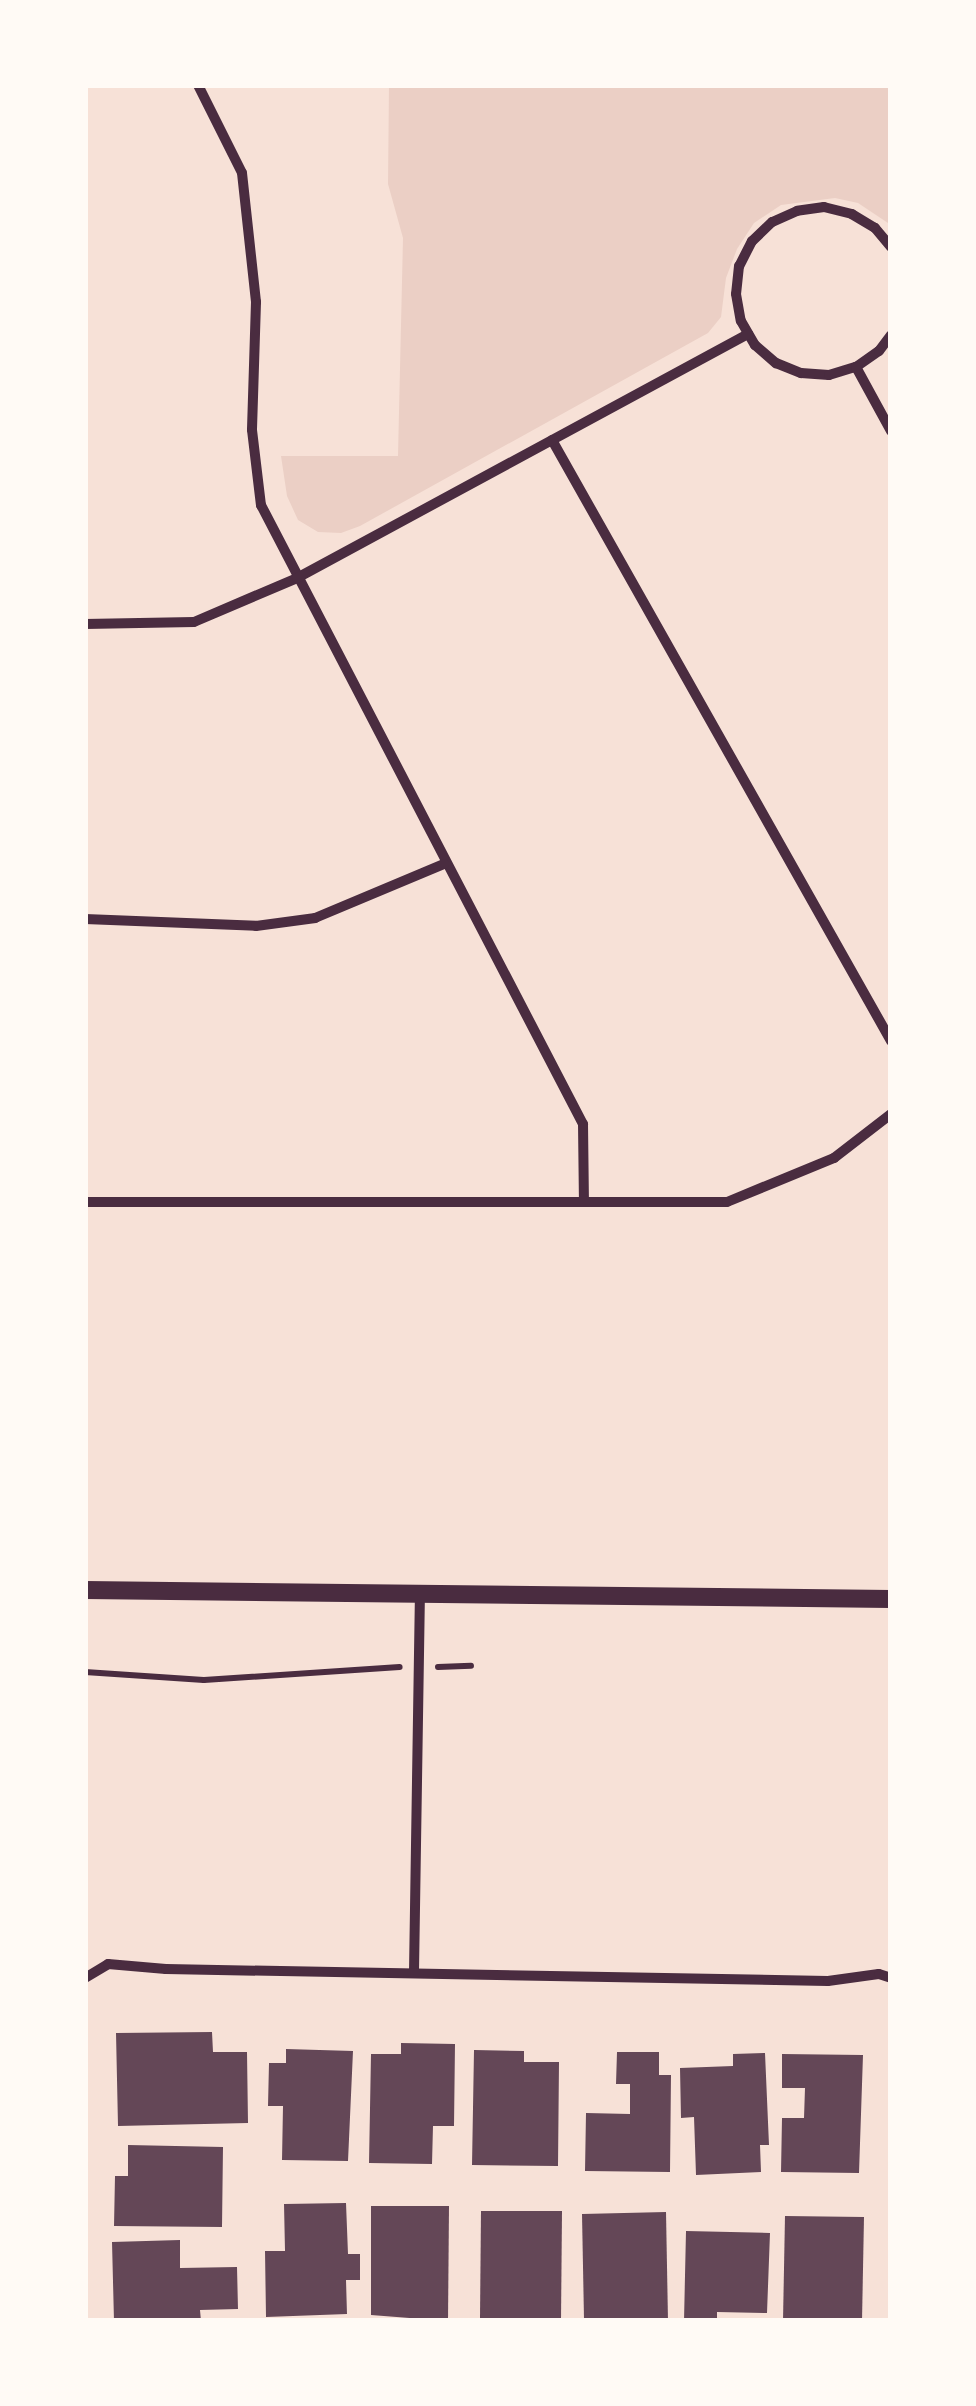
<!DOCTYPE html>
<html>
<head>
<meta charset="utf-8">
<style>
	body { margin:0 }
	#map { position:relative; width:976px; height:2406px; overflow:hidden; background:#f7e1d7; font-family:"Golos Text",sans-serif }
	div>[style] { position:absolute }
	.green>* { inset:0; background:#ebcfc5 }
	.building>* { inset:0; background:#644757 }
	.path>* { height:6px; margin:-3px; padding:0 3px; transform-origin:3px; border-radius:3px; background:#4a2c40 }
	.minor>* { height:10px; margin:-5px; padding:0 5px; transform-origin:5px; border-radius:5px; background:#4a2c40 }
	.tertiary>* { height:18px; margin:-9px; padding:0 9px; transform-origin:9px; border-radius:9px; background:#4a2c40 }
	span { translate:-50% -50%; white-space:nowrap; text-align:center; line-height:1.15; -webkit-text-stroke:10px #fffaf5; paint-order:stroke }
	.frame { position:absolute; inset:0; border:88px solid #fffaf5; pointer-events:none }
</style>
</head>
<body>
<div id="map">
	<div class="green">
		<div style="clip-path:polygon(389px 85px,891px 85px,891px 225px,858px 203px,835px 198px,781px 205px,754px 223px,737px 249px,726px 278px,721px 317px,708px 333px,360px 526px,341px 533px,318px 532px,298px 520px,287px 496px,281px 456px,398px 456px,403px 238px,388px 184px)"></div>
	</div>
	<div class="building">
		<div style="clip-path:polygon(212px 2032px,213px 2052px,247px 2052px,248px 2123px,118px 2126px,116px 2033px)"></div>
		<div style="clip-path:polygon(401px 2043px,455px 2044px,454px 2126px,433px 2126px,432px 2164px,369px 2163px,371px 2054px,401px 2054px)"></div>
		<div style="clip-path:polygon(286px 2049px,353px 2051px,348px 2161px,282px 2160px,283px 2106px,268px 2106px,269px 2063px,286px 2063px)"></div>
		<div style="clip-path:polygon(474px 2050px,524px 2051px,524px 2062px,559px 2062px,558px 2166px,472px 2165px)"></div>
		<div style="clip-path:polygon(617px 2052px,659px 2052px,659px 2075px,671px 2075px,670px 2172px,585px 2171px,586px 2113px,630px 2114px,630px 2084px,616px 2084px)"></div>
		<div style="clip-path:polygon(765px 2053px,769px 2145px,760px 2145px,761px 2172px,696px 2175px,694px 2117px,681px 2118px,680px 2068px,733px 2066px,733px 2054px)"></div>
		<div style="clip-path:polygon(782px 2054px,863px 2055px,859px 2173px,781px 2172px,782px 2118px,804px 2118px,805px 2088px,782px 2088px)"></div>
		<div style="clip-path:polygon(128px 2145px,223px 2147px,222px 2227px,114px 2226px,115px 2176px,128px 2176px)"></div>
		<div style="clip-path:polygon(346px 2203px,348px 2254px,360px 2254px,360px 2280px,346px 2280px,347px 2314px,266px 2317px,265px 2251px,285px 2251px,284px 2204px)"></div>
		<div style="clip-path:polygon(371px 2206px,449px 2206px,448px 2321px,371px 2315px)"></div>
		<div style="clip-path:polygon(481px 2211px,562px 2211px,561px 2321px,480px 2318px)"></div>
		<div style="clip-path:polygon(666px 2212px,668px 2321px,584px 2319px,582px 2214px)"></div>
		<div style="clip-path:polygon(785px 2216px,864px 2217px,862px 2321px,783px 2321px)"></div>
		<div style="clip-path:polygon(686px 2231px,770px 2233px,767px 2313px,717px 2312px,717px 2321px,684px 2321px)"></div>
		<div style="clip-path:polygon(180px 2240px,180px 2268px,237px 2267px,238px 2309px,200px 2310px,201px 2321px,114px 2321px,112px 2242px)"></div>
	</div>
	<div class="path">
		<div style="left:438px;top:1667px;width:33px;rotate:-2deg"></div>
		<div style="left:85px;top:1672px;width:119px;rotate:3.8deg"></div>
		<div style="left:204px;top:1680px;width:196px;rotate:-3.8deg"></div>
	</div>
	<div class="minor">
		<div style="left:198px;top:85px;width:98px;rotate:63.4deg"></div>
		<div style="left:242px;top:173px;width:130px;rotate:83.8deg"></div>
		<div style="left:256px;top:302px;width:128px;rotate:91.8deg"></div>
		<div style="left:252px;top:430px;width:76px;rotate:83.2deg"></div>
		<div style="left:261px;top:505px;width:698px;rotate:62.52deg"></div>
		<div style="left:583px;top:1124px;width:78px;rotate:89.3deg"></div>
		<div style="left:891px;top:247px;width:25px;rotate:-130deg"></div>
		<div style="left:875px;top:228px;width:27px;rotate:-149deg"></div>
		<div style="left:852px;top:214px;width:29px;rotate:-166deg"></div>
		<div style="left:824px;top:207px;width:27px;rotate:172deg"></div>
		<div style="left:797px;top:211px;width:27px;rotate:156deg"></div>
		<div style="left:772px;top:222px;width:28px;rotate:136deg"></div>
		<div style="left:752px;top:241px;width:28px;rotate:117deg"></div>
		<div style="left:739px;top:266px;width:28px;rotate:96deg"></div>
		<div style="left:736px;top:294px;width:27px;rotate:80deg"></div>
		<div style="left:741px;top:321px;width:28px;rotate:60deg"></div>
		<div style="left:755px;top:345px;width:28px;rotate:41deg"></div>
		<div style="left:776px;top:363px;width:27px;rotate:22deg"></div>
		<div style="left:801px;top:373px;width:28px;rotate:4deg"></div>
		<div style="left:829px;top:375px;width:28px;rotate:-17deg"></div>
		<div style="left:856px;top:367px;width:28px;rotate:-35deg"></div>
		<div style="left:879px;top:351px;width:20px;rotate:-53deg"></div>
		<div style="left:856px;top:367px;width:73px;rotate:61.3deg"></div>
		<div style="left:552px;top:440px;width:690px;rotate:60.57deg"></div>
		<div style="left:85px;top:624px;width:109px;rotate:-1.1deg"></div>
		<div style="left:194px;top:622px;width:112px;rotate:-23.1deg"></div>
		<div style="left:297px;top:578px;width:513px;rotate:-28.41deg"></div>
		<div style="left:85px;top:919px;width:171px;rotate:2.3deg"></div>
		<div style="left:256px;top:926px;width:60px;rotate:-7.7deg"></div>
		<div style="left:315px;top:918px;width:140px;rotate:-22.7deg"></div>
		<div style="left:85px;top:1202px;width:642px"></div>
		<div style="left:727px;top:1202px;width:116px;rotate:-22.4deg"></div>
		<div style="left:834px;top:1158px;width:72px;rotate:-37.7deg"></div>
		<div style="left:414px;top:1972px;width:379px;rotate:-89.1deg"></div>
		<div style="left:85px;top:1978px;width:27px;rotate:-31deg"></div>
		<div style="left:108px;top:1964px;width:58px;rotate:4.9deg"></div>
		<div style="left:166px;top:1969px;width:662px;rotate:1.04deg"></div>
		<div style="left:828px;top:1981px;width:51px;rotate:-7.8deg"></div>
		<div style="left:879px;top:1974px;width:13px;rotate:18deg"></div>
	</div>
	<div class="tertiary">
		<div style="left:85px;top:1590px;width:806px;rotate:0.64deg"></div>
	</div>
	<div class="frame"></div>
</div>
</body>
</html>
